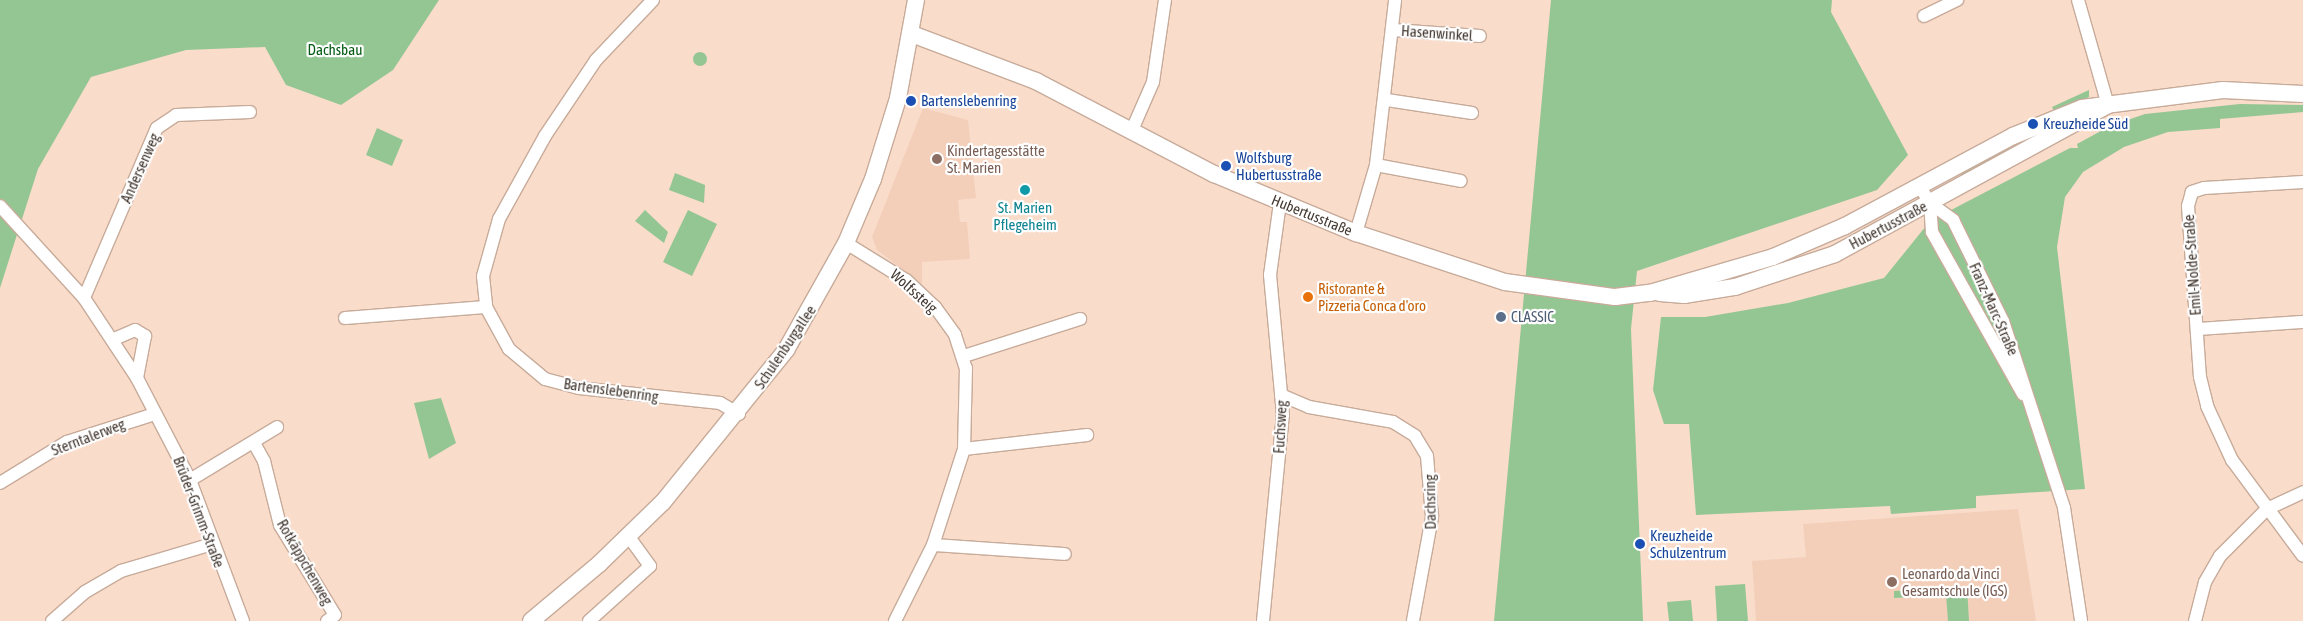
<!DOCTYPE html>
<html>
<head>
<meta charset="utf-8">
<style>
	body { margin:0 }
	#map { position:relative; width:2303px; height:621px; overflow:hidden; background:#fadccb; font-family:"Asap Condensed",sans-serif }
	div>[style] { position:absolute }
	.built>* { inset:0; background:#f3cfba }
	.green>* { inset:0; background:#94c693 }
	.round { border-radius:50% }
	.roads { filter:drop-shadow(1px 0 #c7ab9a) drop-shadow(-1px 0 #c7ab9a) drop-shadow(0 1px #c7ab9a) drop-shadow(0 -1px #c7ab9a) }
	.minor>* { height:12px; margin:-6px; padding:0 6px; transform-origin:6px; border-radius:6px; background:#fff }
	.tertiary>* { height:16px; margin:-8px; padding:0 8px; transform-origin:8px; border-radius:8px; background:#fff }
	.dots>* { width:14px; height:14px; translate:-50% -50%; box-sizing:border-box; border:2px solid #fff; border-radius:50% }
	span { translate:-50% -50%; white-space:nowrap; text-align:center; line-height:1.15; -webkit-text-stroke:4.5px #fff; paint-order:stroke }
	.street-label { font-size:15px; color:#443932 }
	.park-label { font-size:15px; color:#055b12 }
	.transit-label { font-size:15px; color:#164399 }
	.left { translate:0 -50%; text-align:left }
	.education-label { font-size:15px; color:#785e54 }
	.culture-label { font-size:15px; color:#0d838f }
	.food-label { font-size:15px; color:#c56008 }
	.service-label { font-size:15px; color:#4e5e75 }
</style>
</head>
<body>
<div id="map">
	<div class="built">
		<div style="clip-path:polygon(923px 108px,968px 120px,976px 198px,958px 200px,960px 222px,967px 222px,970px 259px,922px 262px,922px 284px,877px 250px,872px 237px)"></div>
		<div style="clip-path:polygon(2018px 509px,2036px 621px,1756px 621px,1752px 561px,1806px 557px,1803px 524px)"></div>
	</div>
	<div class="green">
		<div style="clip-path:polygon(0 0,439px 0,393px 70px,341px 105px,286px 85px,265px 47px,186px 50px,91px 77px,38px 169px,0 288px)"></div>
		<div style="clip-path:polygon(1551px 0,1832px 0,1831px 12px,1908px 155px,1877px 190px,1637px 271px,1631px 329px,1643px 621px,1494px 621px)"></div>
		<div class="round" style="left:693px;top:52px;width:14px;height:14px"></div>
		<div style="clip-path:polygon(2089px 90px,2089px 97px,2055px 113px,2052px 107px)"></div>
		<div style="clip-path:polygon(2240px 104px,2303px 105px,2303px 112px,2220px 119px,2220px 128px,2168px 132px,2124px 147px,2083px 172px,2065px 197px,2057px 247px,2085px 489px,1976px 496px,1976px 508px,1891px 514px,1890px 506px,1696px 515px,1689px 424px,1664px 424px,1653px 390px,1661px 317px,1705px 317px,1788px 303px,1884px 278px,1930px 221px,2070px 148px,2078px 148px,2077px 144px,2110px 126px,2145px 114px)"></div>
		<div style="clip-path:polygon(2057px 125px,1963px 179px,1960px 171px)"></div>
		<div style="clip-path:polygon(377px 128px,403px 140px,392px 166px,366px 155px)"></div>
		<div style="clip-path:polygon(675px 173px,705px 185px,704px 203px,669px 190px)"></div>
		<div style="clip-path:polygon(645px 210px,668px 232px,664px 243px,635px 221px)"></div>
		<div style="clip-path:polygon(688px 210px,717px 224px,692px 276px,663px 262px)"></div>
		<div style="clip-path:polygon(441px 398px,456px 443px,429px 459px,414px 403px)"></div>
		<div style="clip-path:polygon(1745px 584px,1748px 621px,1717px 621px,1715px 586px)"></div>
		<div style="clip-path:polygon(1967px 586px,1969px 621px,1948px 621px,1946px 595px,1939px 595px,1939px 588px)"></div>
		<div style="clip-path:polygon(1933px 589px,1933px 596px,1894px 598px,1894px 591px)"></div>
		<div style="clip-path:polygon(1691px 600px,1693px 621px,1669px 621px,1667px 602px)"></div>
	</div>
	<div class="roads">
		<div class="minor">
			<div style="left:653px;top:0;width:83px;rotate:133.5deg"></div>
			<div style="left:596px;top:60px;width:92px;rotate:123.9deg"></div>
			<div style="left:545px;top:136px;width:95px;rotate:119deg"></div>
			<div style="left:499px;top:219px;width:59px;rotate:105.7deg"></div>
			<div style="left:483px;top:276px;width:31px;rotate:84deg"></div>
			<div style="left:486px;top:307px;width:48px;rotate:61.3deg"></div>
			<div style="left:509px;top:349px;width:47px;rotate:39.8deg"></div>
			<div style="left:545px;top:379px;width:35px;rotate:15deg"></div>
			<div style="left:579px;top:388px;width:142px;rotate:6.1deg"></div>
			<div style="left:720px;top:403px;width:22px;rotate:30deg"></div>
			<div style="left:2078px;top:0;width:109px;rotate:74.1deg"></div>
			<div style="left:1924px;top:16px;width:37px;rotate:-26deg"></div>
			<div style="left:1393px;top:30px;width:87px;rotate:3.9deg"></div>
			<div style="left:1387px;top:100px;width:86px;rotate:8.7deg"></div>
			<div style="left:1132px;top:130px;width:52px;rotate:-66.4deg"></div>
			<div style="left:1153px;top:82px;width:83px;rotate:-81.7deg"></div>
			<div style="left:1376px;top:165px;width:86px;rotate:10.7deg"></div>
			<div style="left:2303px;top:182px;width:99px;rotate:176.5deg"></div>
			<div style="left:2204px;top:188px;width:13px;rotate:162deg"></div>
			<div style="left:2192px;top:192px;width:15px;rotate:106deg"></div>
			<div style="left:2188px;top:206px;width:171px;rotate:86deg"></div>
			<div style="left:2200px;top:377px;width:30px;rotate:76deg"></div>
			<div style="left:2207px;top:406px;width:60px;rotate:65.2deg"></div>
			<div style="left:2232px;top:460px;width:119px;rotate:53.5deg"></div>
			<div style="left:1920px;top:187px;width:19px;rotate:58deg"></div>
			<div style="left:1930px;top:203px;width:29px;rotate:36deg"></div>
			<div style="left:1953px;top:220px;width:113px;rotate:63.7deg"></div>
			<div style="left:2003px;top:321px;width:197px;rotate:71.9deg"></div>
			<div style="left:2064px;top:508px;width:114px;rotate:81.4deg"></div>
			<div style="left:1930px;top:203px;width:29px;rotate:86deg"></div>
			<div style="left:1932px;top:232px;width:186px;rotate:60.7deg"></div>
			<div style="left:0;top:206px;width:125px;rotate:47.6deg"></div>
			<div style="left:84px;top:298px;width:96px;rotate:56.5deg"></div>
			<div style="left:137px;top:378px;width:115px;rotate:62.5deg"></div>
			<div style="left:190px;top:480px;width:151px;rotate:69.4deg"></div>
			<div style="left:1356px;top:233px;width:71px;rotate:-73.6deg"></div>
			<div style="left:1376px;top:165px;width:166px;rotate:-83.4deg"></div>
			<div style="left:846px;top:243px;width:70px;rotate:31.7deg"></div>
			<div style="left:906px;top:280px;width:40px;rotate:43deg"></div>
			<div style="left:935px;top:307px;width:34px;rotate:54deg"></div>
			<div style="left:955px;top:335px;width:35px;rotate:72deg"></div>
			<div style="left:966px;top:368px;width:81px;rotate:91.4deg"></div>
			<div style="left:964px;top:449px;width:101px;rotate:107.9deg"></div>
			<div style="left:933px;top:545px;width:85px;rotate:116.6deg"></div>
			<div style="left:84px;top:298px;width:185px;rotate:-66.8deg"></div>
			<div style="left:157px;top:128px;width:23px;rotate:-34deg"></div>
			<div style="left:176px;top:115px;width:74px;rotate:-2.3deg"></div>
			<div style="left:345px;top:318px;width:141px;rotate:-4.5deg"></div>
			<div style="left:2197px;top:329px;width:106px;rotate:-3.8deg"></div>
			<div style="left:114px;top:339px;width:23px;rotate:-23deg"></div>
			<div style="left:135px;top:330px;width:12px;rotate:31deg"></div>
			<div style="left:145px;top:336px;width:43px;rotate:100.8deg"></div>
			<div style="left:964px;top:356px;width:122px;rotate:-17.7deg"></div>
			<div style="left:1281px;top:395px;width:30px;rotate:23deg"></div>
			<div style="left:1309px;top:407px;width:85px;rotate:10.1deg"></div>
			<div style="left:1393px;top:422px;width:26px;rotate:32deg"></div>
			<div style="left:1415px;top:436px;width:23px;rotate:59deg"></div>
			<div style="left:1427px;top:456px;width:61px;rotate:85.3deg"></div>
			<div style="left:1432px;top:517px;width:106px;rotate:100.4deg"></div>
			<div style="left:254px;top:443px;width:21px;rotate:61deg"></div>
			<div style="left:264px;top:461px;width:66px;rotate:76deg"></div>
			<div style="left:280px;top:525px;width:105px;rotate:58.6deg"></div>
			<div style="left:335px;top:615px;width:10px;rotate:143deg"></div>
			<div style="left:964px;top:449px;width:124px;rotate:-6.5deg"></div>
			<div style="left:190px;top:480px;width:102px;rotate:-31.3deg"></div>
			<div style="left:0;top:483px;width:79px;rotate:-31.5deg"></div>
			<div style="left:67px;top:442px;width:92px;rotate:-17.7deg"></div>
			<div style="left:933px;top:545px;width:132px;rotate:3.9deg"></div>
			<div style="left:52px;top:621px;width:44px;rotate:-41.3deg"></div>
			<div style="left:85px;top:592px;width:42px;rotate:-30.3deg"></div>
			<div style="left:121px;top:571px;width:95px;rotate:-16.5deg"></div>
			<div style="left:589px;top:621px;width:82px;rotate:-42deg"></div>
			<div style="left:650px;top:566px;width:37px;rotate:-126deg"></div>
			<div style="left:1263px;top:621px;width:207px;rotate:-84.5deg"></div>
			<div style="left:1283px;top:415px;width:141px;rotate:-95.3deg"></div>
			<div style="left:1270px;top:275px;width:73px;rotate:-82.1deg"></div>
			<div style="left:2195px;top:621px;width:40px;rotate:-75.6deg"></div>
			<div style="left:2205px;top:582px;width:30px;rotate:-60deg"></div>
			<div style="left:2220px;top:556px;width:66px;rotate:-45deg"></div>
			<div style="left:2267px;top:509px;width:40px;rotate:-25deg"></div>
		</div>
		<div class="tertiary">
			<div style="left:912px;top:34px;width:133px;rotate:20.8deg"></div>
			<div style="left:1036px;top:81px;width:201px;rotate:27.6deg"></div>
			<div style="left:1214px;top:174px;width:154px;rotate:22.6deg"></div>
			<div style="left:1356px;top:233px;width:157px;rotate:18.2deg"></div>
			<div style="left:1505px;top:282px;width:111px;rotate:7.8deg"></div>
			<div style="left:1615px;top:297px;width:35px;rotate:-7deg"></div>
			<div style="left:1650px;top:293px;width:128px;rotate:-16.3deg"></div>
			<div style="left:1773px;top:257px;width:78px;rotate:-23.3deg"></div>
			<div style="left:1845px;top:226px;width:191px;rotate:-28.2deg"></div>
			<div style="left:2013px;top:136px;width:74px;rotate:-22.1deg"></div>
			<div style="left:2082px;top:108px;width:142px;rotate:-7.3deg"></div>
			<div style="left:2223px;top:90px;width:80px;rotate:2.9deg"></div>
			<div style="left:1660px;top:293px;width:24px;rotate:5deg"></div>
			<div style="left:1684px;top:295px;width:52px;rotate:-8.9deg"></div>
			<div style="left:1735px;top:287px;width:105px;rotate:-18.3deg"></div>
			<div style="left:1835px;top:254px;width:311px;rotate:-28.6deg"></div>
			<div style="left:531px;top:621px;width:89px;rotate:-40deg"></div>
			<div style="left:599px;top:564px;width:89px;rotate:-44.1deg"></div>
			<div style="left:663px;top:502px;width:196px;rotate:-51deg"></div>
			<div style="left:786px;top:350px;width:123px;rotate:-60.7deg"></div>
			<div style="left:846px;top:243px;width:69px;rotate:-67.1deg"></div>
			<div style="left:873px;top:179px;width:85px;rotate:-72.8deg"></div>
			<div style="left:898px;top:98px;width:100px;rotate:-79.6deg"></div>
		</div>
	</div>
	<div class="dots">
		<div style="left:911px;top:101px;background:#1a4fb4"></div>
		<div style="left:2033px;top:124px;background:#1a4fb4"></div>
		<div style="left:937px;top:159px;background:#8d6e63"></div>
		<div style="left:1226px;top:166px;background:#1a4fb4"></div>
		<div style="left:1025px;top:190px;background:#0f9aa8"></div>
		<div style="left:1308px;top:297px;background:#e8710a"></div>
		<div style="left:1501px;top:317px;background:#5c6f8a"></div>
		<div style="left:1640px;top:544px;background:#1a4fb4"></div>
		<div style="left:1892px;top:582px;background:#8d6e63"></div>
	</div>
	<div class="street-label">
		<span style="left:1437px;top:33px;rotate:4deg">Hasenwinkel</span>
		<span style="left:140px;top:168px;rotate:-66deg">Andersenweg</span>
		<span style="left:1312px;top:215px;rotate:22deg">Hubertusstraße</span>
		<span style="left:1888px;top:225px;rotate:-28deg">Hubertusstraße</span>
		<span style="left:2192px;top:265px;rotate:-94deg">Emil-Nolde-Straße</span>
		<span style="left:914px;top:291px;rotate:42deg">Wolfssteig</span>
		<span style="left:1994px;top:309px;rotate:66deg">Franz-Marc-Straße</span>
		<span style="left:785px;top:347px;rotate:-56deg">Schulenburgallee</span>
		<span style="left:611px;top:390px;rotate:8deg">Bartenslebenring</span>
		<span style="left:1280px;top:427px;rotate:-87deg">Fuchsweg</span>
		<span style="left:88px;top:437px;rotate:-21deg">Sterntalerweg</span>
		<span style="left:1430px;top:502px;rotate:-91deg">Dachsring</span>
		<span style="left:199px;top:512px;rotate:69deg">Brüder-Grimm-Straße</span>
		<span style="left:305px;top:562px;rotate:60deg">Rotkäppchenweg</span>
	</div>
	<div class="park-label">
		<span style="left:335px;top:50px">Dachsbau</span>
	</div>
	<div class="transit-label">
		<span class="left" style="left:921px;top:101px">Bartenslebenring</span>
		<span class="left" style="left:2043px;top:124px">Kreuzheide Süd</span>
		<span class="left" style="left:1236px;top:166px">Wolfsburg<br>Hubertusstraße</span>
		<span class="left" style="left:1650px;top:544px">Kreuzheide<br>Schulzentrum</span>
	</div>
	<div class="education-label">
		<span class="left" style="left:947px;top:159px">Kindertagesstätte<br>St. Marien</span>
		<span class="left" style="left:1902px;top:582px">Leonardo da Vinci<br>Gesamtschule (IGS)</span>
	</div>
	<div class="culture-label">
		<span style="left:1025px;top:216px">St. Marien<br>Pflegeheim</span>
	</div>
	<div class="food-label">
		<span class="left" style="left:1318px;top:297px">Ristorante &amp;<br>Pizzeria Conca d'oro</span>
	</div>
	<div class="service-label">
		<span class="left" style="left:1511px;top:317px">CLASSIC</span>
	</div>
</div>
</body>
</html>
